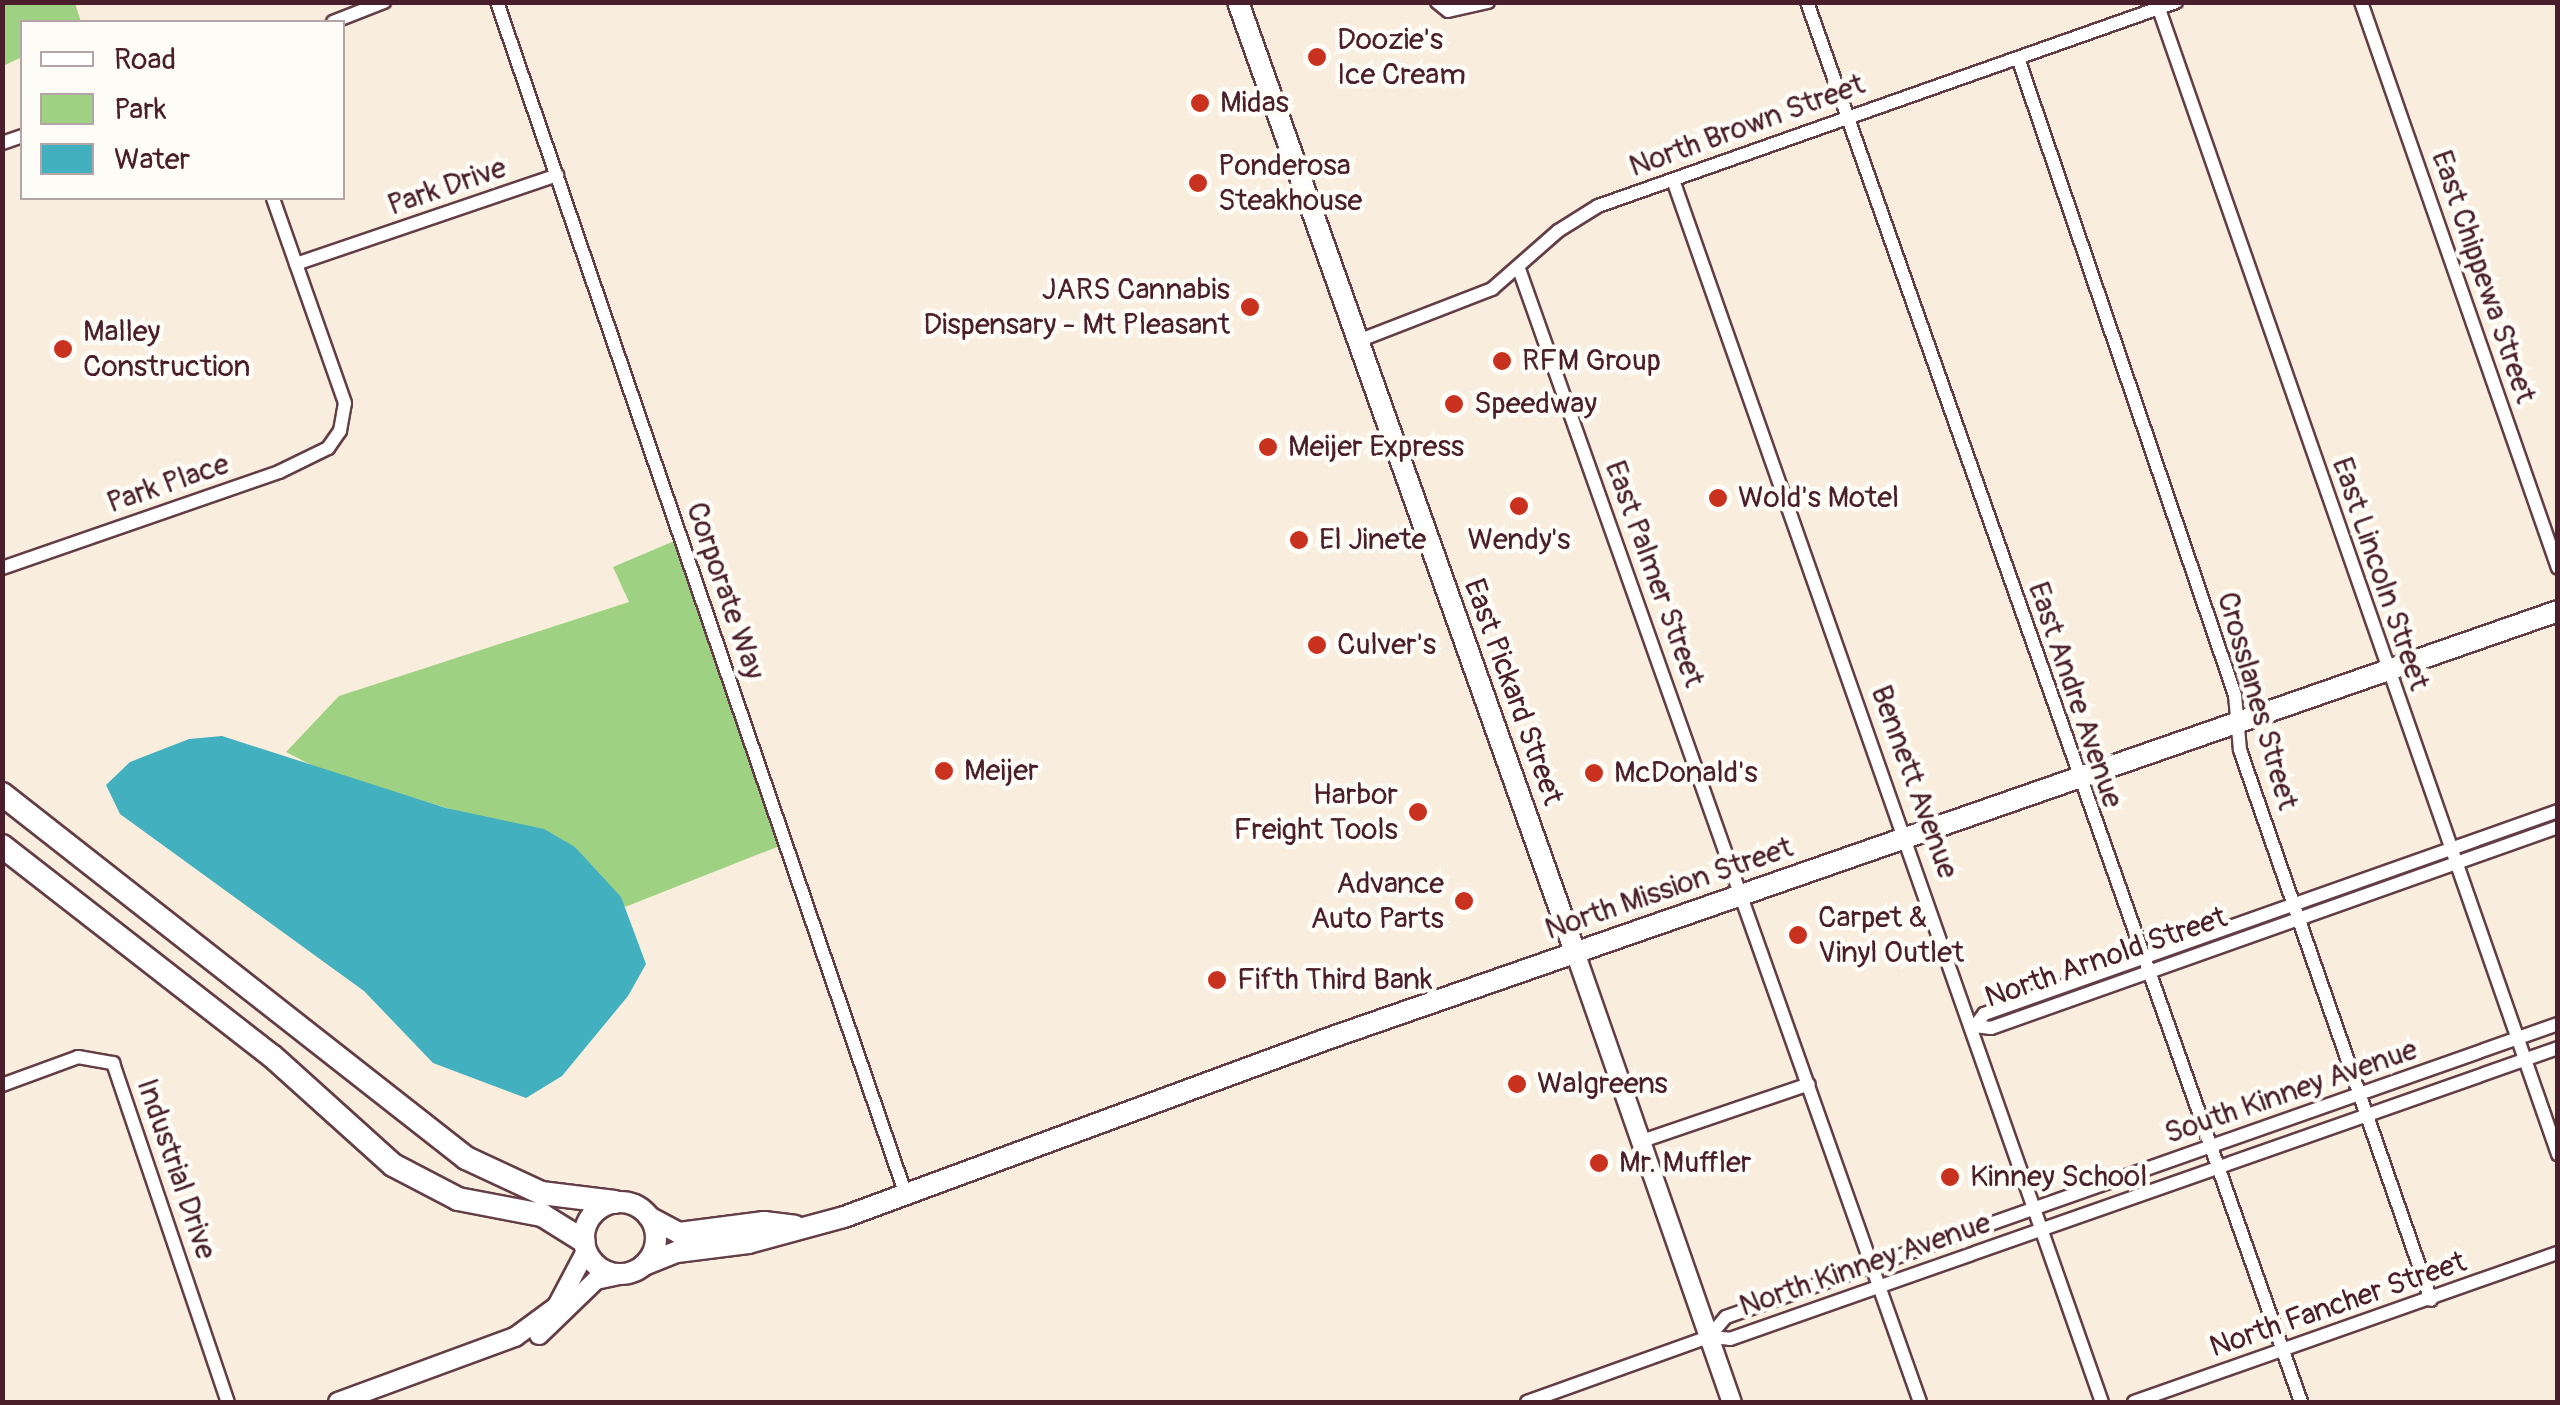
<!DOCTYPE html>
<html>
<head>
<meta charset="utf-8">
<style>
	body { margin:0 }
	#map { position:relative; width:2560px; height:1405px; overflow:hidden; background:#f9eede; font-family:Pangolin,sans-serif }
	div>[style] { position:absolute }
	.green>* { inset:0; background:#9ed282 }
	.water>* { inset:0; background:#42b0bf }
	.roads { filter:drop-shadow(2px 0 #643e46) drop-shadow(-2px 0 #643e46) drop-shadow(0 2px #643e46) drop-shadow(0 -2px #643e46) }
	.minor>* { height:12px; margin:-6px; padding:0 6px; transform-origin:6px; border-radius:6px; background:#fff }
	.secondary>* { height:18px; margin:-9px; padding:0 9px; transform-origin:9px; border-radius:9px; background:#fff }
	.primary>* { height:20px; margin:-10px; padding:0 10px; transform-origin:10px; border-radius:10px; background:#fff }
	.primary>.ring { margin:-10px; padding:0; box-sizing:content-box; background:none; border:20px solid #fff; border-radius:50% }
	.motorway>* { height:22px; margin:-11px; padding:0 11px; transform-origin:11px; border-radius:11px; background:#fff }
	.dots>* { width:28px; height:28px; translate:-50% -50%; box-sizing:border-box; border:5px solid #fdfcf7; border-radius:50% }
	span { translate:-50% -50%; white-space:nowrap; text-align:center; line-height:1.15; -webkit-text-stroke:9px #fdfcf7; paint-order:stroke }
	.poi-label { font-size:30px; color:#4a1f2b }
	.left { translate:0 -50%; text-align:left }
	.right { translate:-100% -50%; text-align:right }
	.street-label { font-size:30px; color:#4a1f2b }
	.frame { position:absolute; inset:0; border:5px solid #4a1f2b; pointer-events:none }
	.legend { position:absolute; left:20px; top:20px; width:325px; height:180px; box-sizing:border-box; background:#fdfcf7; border:2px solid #b5a4a5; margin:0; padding:12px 18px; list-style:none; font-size:30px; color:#4a1f2b }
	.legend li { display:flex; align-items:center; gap:20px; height:50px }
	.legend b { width:50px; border:2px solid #b5a4a5 }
</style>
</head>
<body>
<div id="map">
	<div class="green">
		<div style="clip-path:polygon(3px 2px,75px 3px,81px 22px,22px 22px,22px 57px,3px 66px)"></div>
		<div style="clip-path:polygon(679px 539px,787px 843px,625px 907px,575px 847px,319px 769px,286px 752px,339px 696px,629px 602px,613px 567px)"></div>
	</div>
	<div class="water">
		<div style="clip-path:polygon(222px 736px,446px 808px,544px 829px,575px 847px,621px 897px,646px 964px,628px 996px,562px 1076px,526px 1098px,433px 1063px,364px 991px,120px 814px,106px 785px,130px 762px,189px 739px)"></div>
	</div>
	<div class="roads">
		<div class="minor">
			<div style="left:497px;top:2px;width:1261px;rotate:71.08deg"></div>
			<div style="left:1437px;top:2px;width:14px;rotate:39deg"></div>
			<div style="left:1448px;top:11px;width:41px;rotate:-12.7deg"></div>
			<div style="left:1807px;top:2px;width:1485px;rotate:70.56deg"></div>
			<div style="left:2361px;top:2px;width:599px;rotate:70.81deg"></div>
			<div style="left:2159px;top:9px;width:1213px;rotate:70.79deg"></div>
			<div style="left:333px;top:22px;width:55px;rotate:-21.4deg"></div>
			<div style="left:2018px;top:58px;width:673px;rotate:71.19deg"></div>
			<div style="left:2235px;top:695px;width:55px;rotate:84.8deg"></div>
			<div style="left:2240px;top:750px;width:582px;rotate:70.85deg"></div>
			<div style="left:2px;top:143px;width:21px;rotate:-19deg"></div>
			<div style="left:1673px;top:180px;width:1295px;rotate:70.66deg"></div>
			<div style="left:296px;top:264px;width:276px;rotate:-18.8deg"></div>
			<div style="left:1519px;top:269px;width:1202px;rotate:70.51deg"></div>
			<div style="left:1358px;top:341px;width:144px;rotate:-21.2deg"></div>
			<div style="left:1492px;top:289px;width:88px;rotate:-41.3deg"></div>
			<div style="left:1558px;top:231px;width:47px;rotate:-32deg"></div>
			<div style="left:1598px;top:206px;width:613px;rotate:-19.44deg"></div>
			<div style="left:2px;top:568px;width:293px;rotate:-19.1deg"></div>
			<div style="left:279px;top:472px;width:55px;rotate:-26.1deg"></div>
			<div style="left:328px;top:448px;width:21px;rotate:-55deg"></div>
			<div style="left:340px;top:431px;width:28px;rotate:-80deg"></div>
			<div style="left:345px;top:403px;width:217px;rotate:-109.4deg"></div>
			<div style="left:1975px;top:1026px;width:15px;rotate:-53deg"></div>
			<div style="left:1984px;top:1014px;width:609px;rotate:-19.48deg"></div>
			<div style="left:1975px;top:1026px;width:16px;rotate:7deg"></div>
			<div style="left:1991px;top:1028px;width:602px;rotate:-19.52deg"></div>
			<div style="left:2px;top:1085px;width:81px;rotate:-20.2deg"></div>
			<div style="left:78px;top:1057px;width:36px;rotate:10deg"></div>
			<div style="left:113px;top:1063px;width:358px;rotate:71.3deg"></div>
			<div style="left:1642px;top:1141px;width:176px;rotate:-18.8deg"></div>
			<div style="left:1709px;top:1337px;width:26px;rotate:-50deg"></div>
			<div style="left:1726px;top:1317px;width:882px;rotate:-19.4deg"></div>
			<div style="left:1527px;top:1402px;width:193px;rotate:-19.7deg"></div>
			<div style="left:1709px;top:1337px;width:21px;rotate:5deg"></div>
			<div style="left:1730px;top:1339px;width:878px;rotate:-19.36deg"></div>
			<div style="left:2134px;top:1402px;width:449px;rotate:-19.4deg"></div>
		</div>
		<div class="secondary">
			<div style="left:1575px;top:952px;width:477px;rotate:70.8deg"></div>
			<div style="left:539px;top:1335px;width:79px;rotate:-44deg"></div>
			<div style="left:596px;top:1280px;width:24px;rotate:-12deg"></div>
			<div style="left:338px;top:1402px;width:189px;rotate:-20.2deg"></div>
			<div style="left:515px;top:1337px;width:52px;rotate:-36.4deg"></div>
			<div style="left:557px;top:1306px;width:62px;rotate:-62.2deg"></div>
		</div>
		<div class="primary">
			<div style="left:1238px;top:2px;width:1008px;rotate:70.47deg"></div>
			<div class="ring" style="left:584px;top:1202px;width:52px;height:52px"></div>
			<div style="left:649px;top:1217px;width:34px;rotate:28deg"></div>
			<div style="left:679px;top:1233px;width:86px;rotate:-7.4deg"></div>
			<div style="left:764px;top:1222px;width:31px;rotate:7deg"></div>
			<div style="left:644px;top:1265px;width:35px;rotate:-22deg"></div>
			<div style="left:677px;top:1252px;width:72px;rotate:-7.2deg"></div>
			<div style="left:748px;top:1243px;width:99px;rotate:-15.2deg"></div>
			<div style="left:844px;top:1217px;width:515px;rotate:-20.23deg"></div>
			<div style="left:1327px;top:1039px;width:1303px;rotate:-19.17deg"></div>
		</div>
		<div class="motorway">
			<div style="left:2px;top:794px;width:590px;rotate:38.11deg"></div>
			<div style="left:466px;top:1158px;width:83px;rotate:25deg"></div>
			<div style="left:541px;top:1193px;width:74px;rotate:7deg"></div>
			<div style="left:2px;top:846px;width:342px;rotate:37.9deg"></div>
			<div style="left:272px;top:1056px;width:163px;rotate:42deg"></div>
			<div style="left:393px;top:1165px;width:73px;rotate:27.6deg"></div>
			<div style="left:458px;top:1199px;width:86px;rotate:10.8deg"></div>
			<div style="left:542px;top:1215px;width:49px;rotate:31.8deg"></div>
		</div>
	</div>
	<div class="dots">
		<div style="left:1317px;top:57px;background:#c8321e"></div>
		<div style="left:1200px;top:103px;background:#c8321e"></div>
		<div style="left:1198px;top:183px;background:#c8321e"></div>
		<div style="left:1250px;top:307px;background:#c8321e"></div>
		<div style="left:63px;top:349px;background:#c8321e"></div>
		<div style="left:1502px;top:361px;background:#c8321e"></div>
		<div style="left:1454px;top:404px;background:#c8321e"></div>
		<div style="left:1268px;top:447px;background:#c8321e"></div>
		<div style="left:1718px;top:498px;background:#c8321e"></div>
		<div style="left:1519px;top:506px;background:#c8321e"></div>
		<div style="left:1299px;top:540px;background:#c8321e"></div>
		<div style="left:1317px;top:645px;background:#c8321e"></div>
		<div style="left:944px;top:771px;background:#c8321e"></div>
		<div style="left:1594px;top:773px;background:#c8321e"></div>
		<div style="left:1418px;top:812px;background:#c8321e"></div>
		<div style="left:1464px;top:901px;background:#c8321e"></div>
		<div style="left:1798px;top:935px;background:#c8321e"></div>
		<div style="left:1217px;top:980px;background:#c8321e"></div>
		<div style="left:1517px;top:1084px;background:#c8321e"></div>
		<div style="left:1599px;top:1163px;background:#c8321e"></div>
		<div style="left:1950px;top:1177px;background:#c8321e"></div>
	</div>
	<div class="poi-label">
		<span class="left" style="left:1337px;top:57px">Doozie's<br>Ice Cream</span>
		<span class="left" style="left:1220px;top:103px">Midas</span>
		<span class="left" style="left:1218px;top:183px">Ponderosa<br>Steakhouse</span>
		<span class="right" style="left:1230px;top:307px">JARS Cannabis<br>Dispensary - Mt Pleasant</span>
		<span class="left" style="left:83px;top:349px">Malley<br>Construction</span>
		<span class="left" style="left:1522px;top:361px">RFM Group</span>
		<span class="left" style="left:1474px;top:404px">Speedway</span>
		<span class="left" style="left:1288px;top:447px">Meijer Express</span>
		<span class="left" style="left:1738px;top:498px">Wold's Motel</span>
		<span class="left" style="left:1319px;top:540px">El Jinete</span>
		<span style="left:1519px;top:540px">Wendy's</span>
		<span class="left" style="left:1337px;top:645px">Culver's</span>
		<span class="left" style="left:964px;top:771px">Meijer</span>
		<span class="left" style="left:1614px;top:773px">McDonald's</span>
		<span class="right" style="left:1398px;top:812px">Harbor<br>Freight Tools</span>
		<span class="right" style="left:1444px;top:901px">Advance<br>Auto Parts</span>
		<span class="left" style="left:1818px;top:935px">Carpet &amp;<br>Vinyl Outlet</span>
		<span class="left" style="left:1237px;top:980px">Fifth Third Bank</span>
		<span class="left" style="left:1537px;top:1084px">Walgreens</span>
		<span class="left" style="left:1619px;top:1163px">Mr. Muffler</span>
		<span class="left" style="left:1970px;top:1177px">Kinney School</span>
	</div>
	<div class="street-label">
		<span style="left:1747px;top:126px;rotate:-20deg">North Brown Street</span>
		<span style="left:447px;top:187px;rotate:-19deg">Park Drive</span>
		<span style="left:2483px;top:277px;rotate:71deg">East Chippewa Street</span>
		<span style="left:168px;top:484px;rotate:-19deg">Park Place</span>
		<span style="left:1654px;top:574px;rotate:70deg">East Palmer Street</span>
		<span style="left:2380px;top:574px;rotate:71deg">East Lincoln Street</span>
		<span style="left:725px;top:591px;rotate:71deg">Corporate Way</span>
		<span style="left:1513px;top:692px;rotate:70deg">East Pickard Street</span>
		<span style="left:2075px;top:695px;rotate:71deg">East Andre Avenue</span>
		<span style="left:2257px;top:701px;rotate:74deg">Crosslanes Street</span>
		<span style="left:1914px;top:782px;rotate:70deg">Bennett Avenue</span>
		<span style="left:1669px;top:889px;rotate:-19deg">North Mission Street</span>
		<span style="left:2106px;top:958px;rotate:-19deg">North Arnold Street</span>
		<span style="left:2291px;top:1092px;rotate:-19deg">South Kinney Avenue</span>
		<span style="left:176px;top:1169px;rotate:71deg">Industrial Drive</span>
		<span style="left:1865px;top:1265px;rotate:-19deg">North Kinney Avenue</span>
		<span style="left:2338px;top:1305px;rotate:-19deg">North Fancher Street</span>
	</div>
	<div class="frame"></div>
	<ul class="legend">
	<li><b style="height:12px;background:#fff"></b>Road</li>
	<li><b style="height:28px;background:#9ed282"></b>Park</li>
	<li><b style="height:28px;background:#42b0bf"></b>Water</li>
	</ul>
</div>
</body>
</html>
